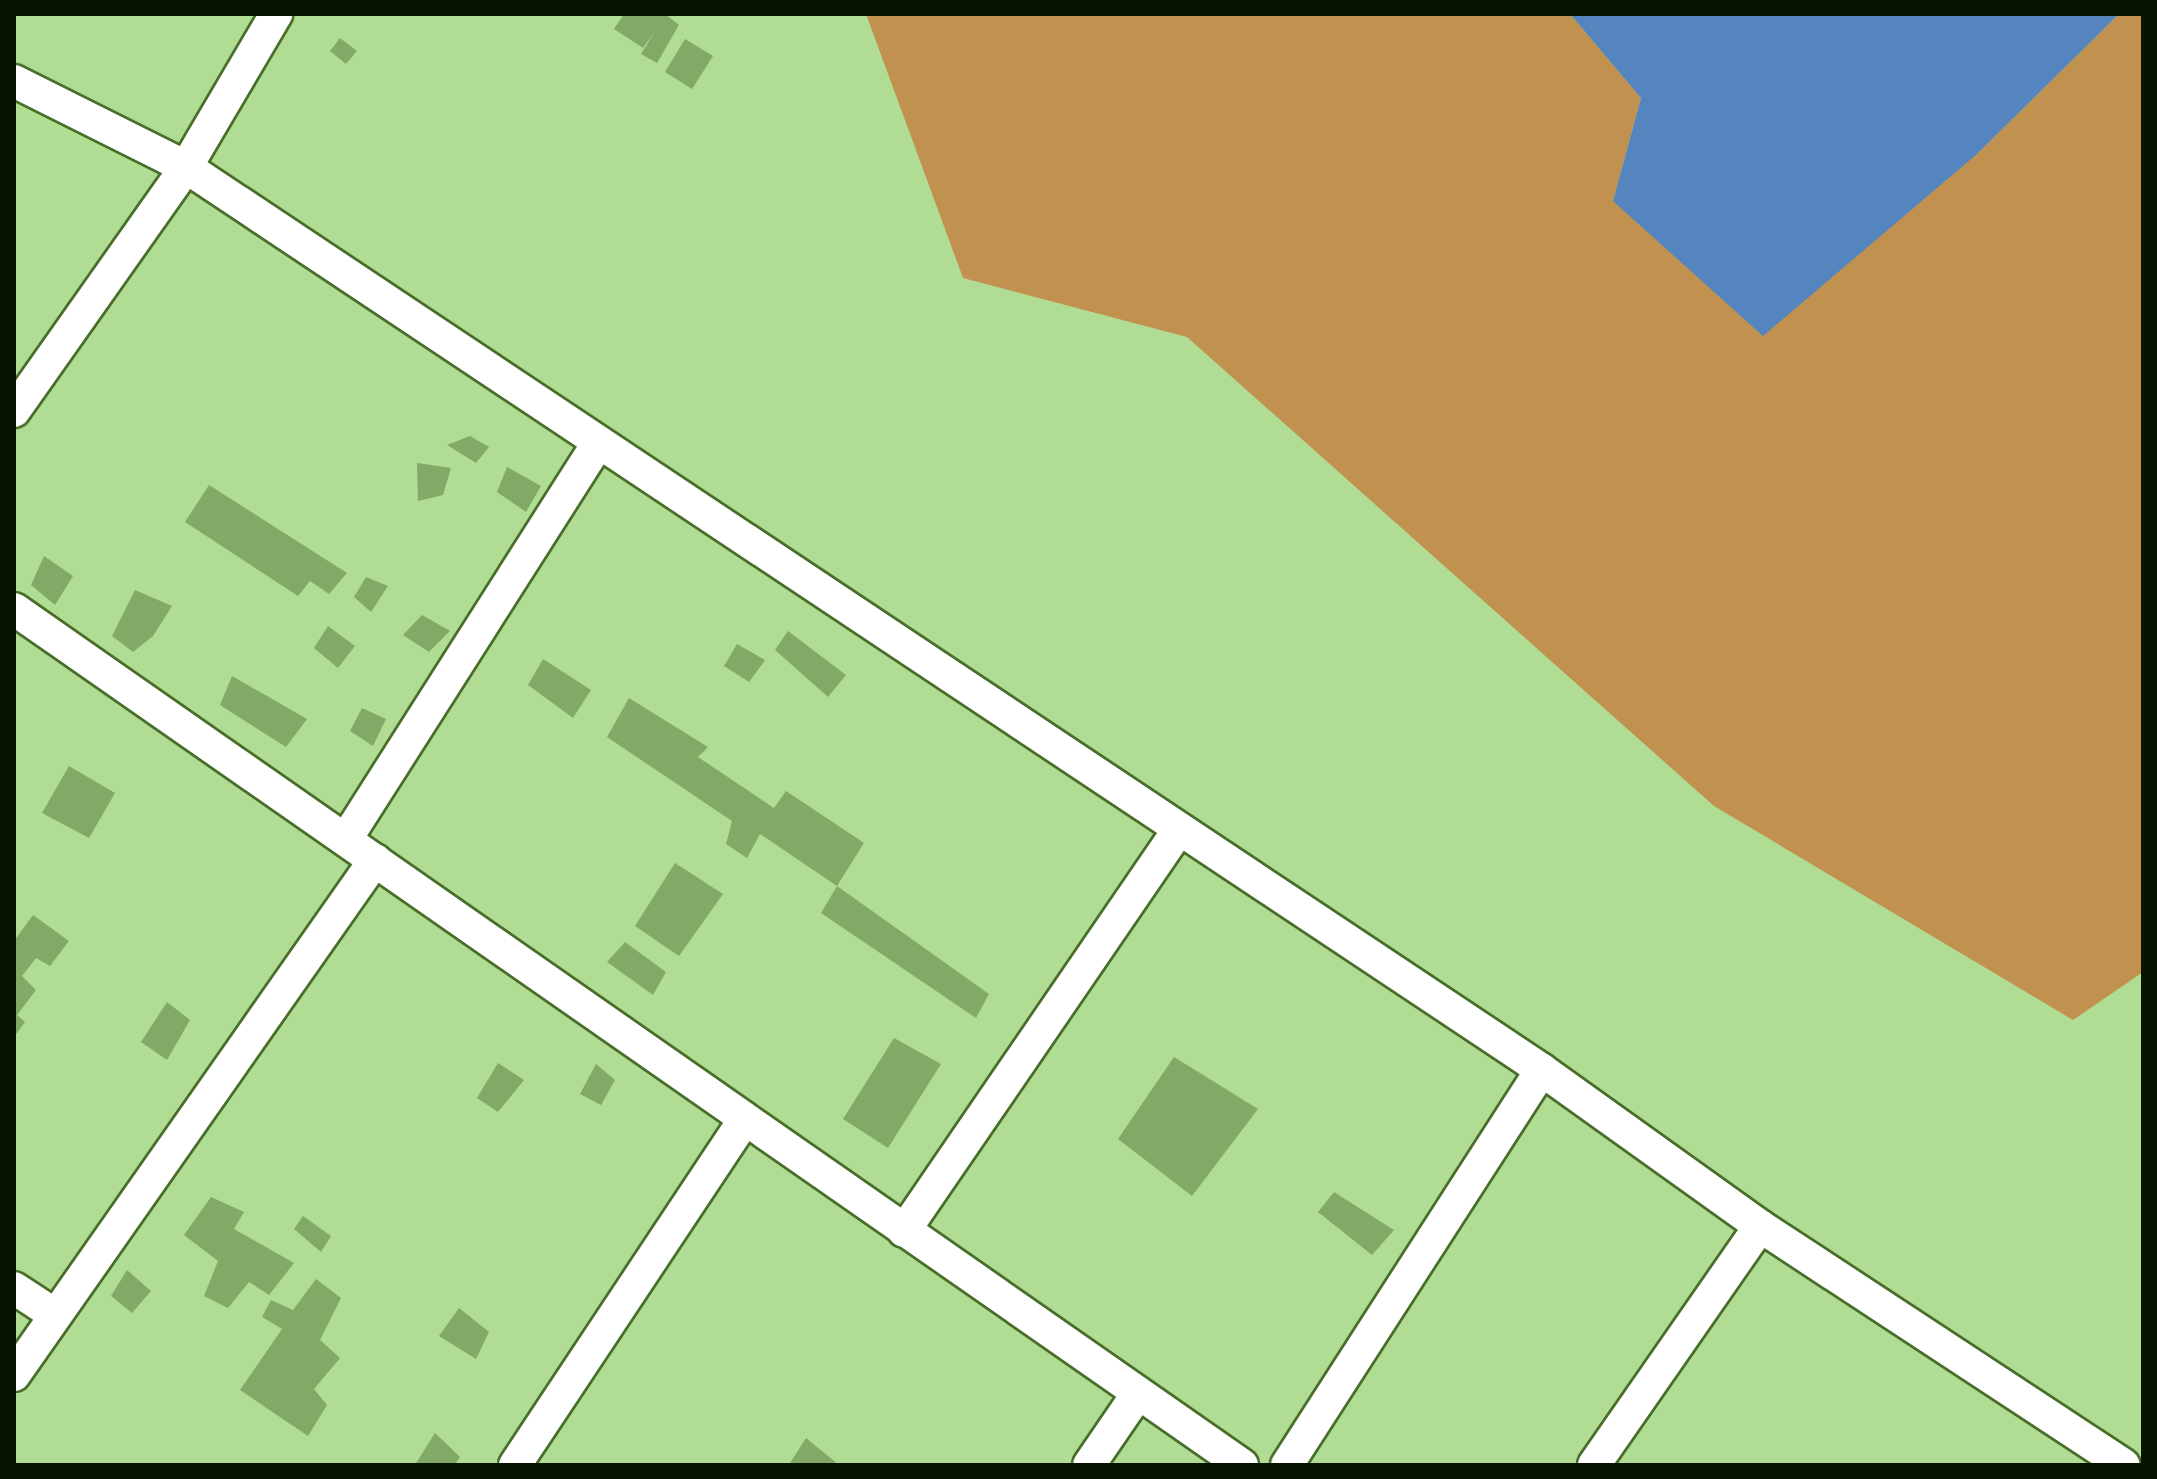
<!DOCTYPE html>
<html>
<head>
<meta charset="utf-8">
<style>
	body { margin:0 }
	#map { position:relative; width:2157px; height:1479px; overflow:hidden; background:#b1dc94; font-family:Montserrat,sans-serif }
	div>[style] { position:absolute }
	.green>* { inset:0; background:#c19150 }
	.water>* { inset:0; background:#5485be }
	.building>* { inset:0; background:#82a966 }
	.roads { filter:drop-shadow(2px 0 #486e2a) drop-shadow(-2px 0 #486e2a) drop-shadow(0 2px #486e2a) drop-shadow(0 -2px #486e2a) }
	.street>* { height:32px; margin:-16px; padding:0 16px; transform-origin:16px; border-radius:16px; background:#fff }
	span { translate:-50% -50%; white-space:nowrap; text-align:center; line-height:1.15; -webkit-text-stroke:7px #dff5d2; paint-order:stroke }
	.frame { position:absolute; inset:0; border:16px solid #061400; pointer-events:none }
</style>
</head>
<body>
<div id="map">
	<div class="green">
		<div style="clip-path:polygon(866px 14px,1570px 14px,1641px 98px,1613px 201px,1977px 154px,2119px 14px,2143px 14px,2143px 972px,2073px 1020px,1714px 806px,1187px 337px,963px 278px)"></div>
	</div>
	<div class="water">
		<div style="clip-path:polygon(1570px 14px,2119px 14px,1977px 154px,1763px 336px,1613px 201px,1641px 98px)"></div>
	</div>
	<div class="building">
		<div style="clip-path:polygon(624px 14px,665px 14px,679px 25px,657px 63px,641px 54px,655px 31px,643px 48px,614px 29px)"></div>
		<div style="clip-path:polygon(340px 38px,357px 51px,346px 64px,330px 51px)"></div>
		<div style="clip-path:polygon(685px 39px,713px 56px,692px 89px,665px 72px)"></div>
		<div style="clip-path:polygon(470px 436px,489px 447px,476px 463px,447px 445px)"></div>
		<div style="clip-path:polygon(417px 463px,451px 468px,443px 495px,418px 501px)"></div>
		<div style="clip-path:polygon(507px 467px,541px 486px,526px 512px,497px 492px)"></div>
		<div style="clip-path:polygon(209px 485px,347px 573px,329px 594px,310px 581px,298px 596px,185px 522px)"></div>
		<div style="clip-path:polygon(44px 556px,73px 576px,55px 605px,31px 585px)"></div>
		<div style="clip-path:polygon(366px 577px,388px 586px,371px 612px,354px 597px)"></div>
		<div style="clip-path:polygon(135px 590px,172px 606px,153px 636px,133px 652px,112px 636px)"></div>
		<div style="clip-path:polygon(422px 615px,450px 631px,429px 652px,403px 635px)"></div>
		<div style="clip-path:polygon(328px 626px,355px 646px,338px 668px,314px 648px)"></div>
		<div style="clip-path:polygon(788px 631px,846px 675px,828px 697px,775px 650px)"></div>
		<div style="clip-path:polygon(737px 644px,765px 660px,749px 682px,724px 666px)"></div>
		<div style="clip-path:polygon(543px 659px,591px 690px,573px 718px,528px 685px)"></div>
		<div style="clip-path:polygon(232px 676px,307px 719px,286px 747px,220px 705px)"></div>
		<div style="clip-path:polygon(629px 698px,708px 747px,698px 757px,774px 808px,786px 791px,864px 843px,837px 886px,760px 834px,747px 858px,726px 844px,732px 821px,607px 737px)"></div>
		<div style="clip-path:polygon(362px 708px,386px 719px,373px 746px,350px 731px)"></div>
		<div style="clip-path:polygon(69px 766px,115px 793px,89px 838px,42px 813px)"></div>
		<div style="clip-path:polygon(675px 863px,723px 894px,679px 956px,635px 926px)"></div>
		<div style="clip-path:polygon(837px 886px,989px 994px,976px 1018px,821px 913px)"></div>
		<div style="clip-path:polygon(33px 915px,69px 941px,50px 966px,36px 958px,22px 976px,36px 990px,17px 1015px,25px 1022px,14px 1037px,14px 941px)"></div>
		<div style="clip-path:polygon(625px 942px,666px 972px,653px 995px,607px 962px)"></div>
		<div style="clip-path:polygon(167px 1002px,190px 1020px,167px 1060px,141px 1042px)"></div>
		<div style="clip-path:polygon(894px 1038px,941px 1064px,888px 1148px,843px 1119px)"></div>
		<div style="clip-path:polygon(1174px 1057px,1258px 1109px,1192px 1196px,1118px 1139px)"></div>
		<div style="clip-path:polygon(498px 1063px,524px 1080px,498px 1112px,477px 1098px)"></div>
		<div style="clip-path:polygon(596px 1064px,615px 1080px,601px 1105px,580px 1094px)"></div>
		<div style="clip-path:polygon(1334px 1192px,1394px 1230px,1372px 1255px,1318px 1212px)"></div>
		<div style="clip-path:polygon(211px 1197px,244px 1212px,234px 1229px,294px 1263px,269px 1295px,249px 1282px,228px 1308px,204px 1296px,218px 1261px,184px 1235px)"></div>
		<div style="clip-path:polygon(303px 1216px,331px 1236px,321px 1252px,294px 1229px)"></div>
		<div style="clip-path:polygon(127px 1270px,151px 1291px,132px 1313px,111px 1296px)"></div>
		<div style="clip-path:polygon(316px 1279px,341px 1298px,320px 1340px,340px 1358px,314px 1389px,327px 1405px,308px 1436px,240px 1390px,282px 1329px,262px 1317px,271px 1300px,293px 1310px)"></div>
		<div style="clip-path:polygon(459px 1308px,489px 1332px,476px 1359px,439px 1336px)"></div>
		<div style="clip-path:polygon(435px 1433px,460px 1457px,455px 1465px,415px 1465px)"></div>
		<div style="clip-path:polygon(806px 1438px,839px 1465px,790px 1463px)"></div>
	</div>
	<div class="roads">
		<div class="street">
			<div style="left:14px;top:81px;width:192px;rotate:26.6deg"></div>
			<div style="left:186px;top:167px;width:1629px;rotate:33.66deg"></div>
			<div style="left:1542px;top:1070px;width:268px;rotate:35.6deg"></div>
			<div style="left:1760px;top:1226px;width:435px;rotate:33.3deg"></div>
			<div style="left:14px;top:411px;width:299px;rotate:-54.8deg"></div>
			<div style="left:186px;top:167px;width:178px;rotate:-59.5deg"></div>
			<div style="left:14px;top:609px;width:1497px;rotate:34.88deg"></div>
			<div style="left:346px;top:839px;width:469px;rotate:-57.5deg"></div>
			<div style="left:904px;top:1231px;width:485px;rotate:-55.6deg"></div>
			<div style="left:14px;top:1288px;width:49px;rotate:33.4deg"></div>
			<div style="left:14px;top:1375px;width:629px;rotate:-54.97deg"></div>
			<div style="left:515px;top:1465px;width:415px;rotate:-56.4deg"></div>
			<div style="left:1089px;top:1465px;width:85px;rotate:-55.6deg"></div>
			<div style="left:1287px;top:1465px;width:470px;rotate:-57.2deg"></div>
			<div style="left:1594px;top:1465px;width:291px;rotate:-55.2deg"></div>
		</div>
	</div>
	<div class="frame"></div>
</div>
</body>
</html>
